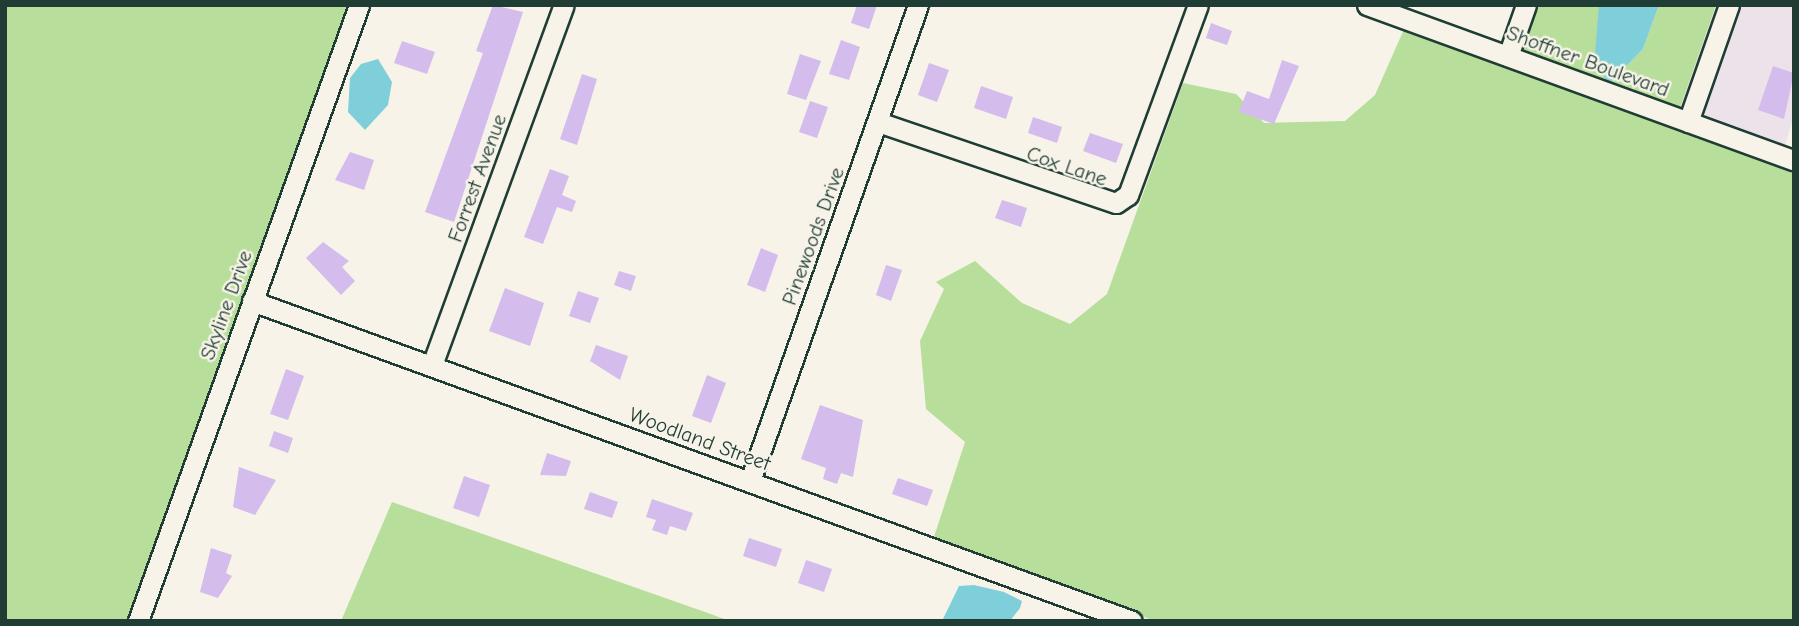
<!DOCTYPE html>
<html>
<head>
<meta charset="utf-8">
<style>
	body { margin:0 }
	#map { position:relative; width:1799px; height:626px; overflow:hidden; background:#f7f3e8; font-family:"Comic Neue",sans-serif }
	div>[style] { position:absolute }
	.built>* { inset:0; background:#ece2e9 }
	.green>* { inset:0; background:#b7de9a }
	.water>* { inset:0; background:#7ecfd9 }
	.building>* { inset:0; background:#d4bcec }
	.roads { filter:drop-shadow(2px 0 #1f3d34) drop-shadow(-2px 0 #1f3d34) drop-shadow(0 2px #1f3d34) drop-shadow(0 -2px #1f3d34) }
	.minor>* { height:19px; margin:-9.5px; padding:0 9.5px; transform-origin:9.5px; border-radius:9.5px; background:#f7f3e8 }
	span { translate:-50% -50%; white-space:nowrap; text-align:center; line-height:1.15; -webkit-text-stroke:5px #f7f3e8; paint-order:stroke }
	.street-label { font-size:21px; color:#1f3d34 }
	.frame { position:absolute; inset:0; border:7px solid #1f3d34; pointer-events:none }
</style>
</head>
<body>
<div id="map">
	<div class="built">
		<div style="clip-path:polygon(1716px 5px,1794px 5px,1794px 115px,1784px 149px,1679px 111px)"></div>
	</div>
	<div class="green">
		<div style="clip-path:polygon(5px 5px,351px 5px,129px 621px,5px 621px)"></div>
		<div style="clip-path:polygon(1534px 5px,1599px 5px,1608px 85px,1643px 49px,1659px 5px,1716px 5px,1679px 111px,1518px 53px)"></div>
		<div style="clip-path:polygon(1405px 27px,1794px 171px,1794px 621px,1155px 621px,933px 540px,965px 442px,926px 409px,920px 341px,944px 289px,936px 282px,975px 261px,1022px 303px,1070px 324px,1107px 294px,1183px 83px,1236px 94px,1264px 123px,1345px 121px,1375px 95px)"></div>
		<div style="clip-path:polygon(392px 502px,705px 612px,730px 621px,341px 621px)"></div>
	</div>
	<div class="water">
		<div style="clip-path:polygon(1599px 5px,1659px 5px,1643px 49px,1608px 85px,1595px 53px)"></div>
		<div style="clip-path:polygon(378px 59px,392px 82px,388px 105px,365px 130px,348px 112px,350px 78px,361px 64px)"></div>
		<div style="clip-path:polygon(974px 585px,1004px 592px,1022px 601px,1020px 608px,1010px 621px,942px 621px,959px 586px)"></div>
	</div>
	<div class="building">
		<div style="clip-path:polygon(493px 5px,523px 12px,454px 222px,425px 212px,483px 53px,476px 51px)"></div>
		<div style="clip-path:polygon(857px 5px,877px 5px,869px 29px,851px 23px)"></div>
		<div style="clip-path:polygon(1211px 23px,1232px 31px,1227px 45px,1206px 38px)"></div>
		<div style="clip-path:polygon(841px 40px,860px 47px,849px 80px,829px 74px)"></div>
		<div style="clip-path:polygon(402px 41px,435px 52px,427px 74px,394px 63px)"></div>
		<div style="clip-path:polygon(800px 54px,821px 61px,806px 100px,787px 94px)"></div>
		<div style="clip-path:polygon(1282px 60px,1299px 66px,1274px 124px,1239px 112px,1247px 91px,1269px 99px)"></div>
		<div style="clip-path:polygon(929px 63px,949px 70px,937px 102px,918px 95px)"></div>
		<div style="clip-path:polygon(1773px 66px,1794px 73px,1784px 119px,1758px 110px)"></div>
		<div style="clip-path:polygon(582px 74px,597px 79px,577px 145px,560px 139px)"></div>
		<div style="clip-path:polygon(981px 86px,1013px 97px,1006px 119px,974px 108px)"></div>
		<div style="clip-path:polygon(810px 101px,828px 107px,817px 138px,799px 132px)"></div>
		<div style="clip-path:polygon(1033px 117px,1062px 127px,1057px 143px,1028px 133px)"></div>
		<div style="clip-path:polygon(1090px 133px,1123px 144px,1116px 163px,1083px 151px)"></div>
		<div style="clip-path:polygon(350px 152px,374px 160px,364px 190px,335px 180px)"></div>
		<div style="clip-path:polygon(550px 169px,569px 176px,562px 195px,576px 201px,572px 212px,557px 207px,543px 244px,524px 237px)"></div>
		<div style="clip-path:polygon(1002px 200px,1027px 208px,1021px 227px,995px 218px)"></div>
		<div style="clip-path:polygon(323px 242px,349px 261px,342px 267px,355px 281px,341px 295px,306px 258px)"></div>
		<div style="clip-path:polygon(761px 248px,778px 255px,765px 292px,747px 285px)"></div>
		<div style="clip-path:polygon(886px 265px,902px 270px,891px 301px,876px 295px)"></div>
		<div style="clip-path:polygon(619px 271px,636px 276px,631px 291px,614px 285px)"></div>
		<div style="clip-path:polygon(505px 288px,544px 303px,530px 346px,489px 331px)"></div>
		<div style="clip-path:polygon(578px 291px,599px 298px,590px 323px,569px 316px)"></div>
		<div style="clip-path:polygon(596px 345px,628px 356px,620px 380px,590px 361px)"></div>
		<div style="clip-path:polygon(286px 369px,304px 376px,288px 420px,270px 414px)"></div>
		<div style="clip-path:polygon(707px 375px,726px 383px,711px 423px,692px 416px)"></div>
		<div style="clip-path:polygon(820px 405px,863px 420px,853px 477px,841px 473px,837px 484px,823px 479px,826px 468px,801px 459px)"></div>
		<div style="clip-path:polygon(274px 431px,293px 438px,288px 453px,269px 446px)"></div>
		<div style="clip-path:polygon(547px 453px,571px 461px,566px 476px,540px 475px)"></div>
		<div style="clip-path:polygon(239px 467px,276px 480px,255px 515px,233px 507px)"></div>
		<div style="clip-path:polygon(464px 476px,490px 485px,479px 517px,453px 508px)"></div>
		<div style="clip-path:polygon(898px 478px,933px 490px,927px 506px,892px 494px)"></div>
		<div style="clip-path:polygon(590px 492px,618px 502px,612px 518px,584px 509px)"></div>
		<div style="clip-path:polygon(652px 499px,693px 513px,686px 531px,670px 526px,667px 535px,652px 530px,656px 520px,646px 517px)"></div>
		<div style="clip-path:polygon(749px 538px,782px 549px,776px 567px,743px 556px)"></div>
		<div style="clip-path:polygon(211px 548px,232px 555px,226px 573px,232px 576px,218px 598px,200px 592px)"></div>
		<div style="clip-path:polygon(806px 560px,832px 569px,824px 592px,798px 583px)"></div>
	</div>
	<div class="roads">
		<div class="minor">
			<div style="left:1367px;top:5px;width:454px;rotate:20deg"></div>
			<div style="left:1508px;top:56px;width:54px;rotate:-70.6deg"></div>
			<div style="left:878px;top:122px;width:251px;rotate:18.8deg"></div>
			<div style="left:1116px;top:203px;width:14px;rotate:-34deg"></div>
			<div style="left:1128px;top:195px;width:202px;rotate:-69.8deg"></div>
			<div style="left:1688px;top:122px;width:124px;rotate:-70.7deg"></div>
			<div style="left:252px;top:301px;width:936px;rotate:19.98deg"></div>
			<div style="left:432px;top:365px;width:383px;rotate:-69.9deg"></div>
			<div style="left:750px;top:481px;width:505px;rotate:-70.56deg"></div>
			<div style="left:138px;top:621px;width:654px;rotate:-70.26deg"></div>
		</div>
	</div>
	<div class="street-label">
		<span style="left:1588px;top:61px;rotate:20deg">Shoffner Boulevard</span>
		<span style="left:1067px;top:166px;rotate:19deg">Cox Lane</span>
		<span style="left:477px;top:178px;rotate:-70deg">Forrest Avenue</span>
		<span style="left:813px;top:236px;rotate:-70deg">Pinewoods Drive</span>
		<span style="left:226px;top:305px;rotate:-70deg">Skyline Drive</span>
		<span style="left:700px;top:439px;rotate:20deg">Woodland Street</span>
	</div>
	<div class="frame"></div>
</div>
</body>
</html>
